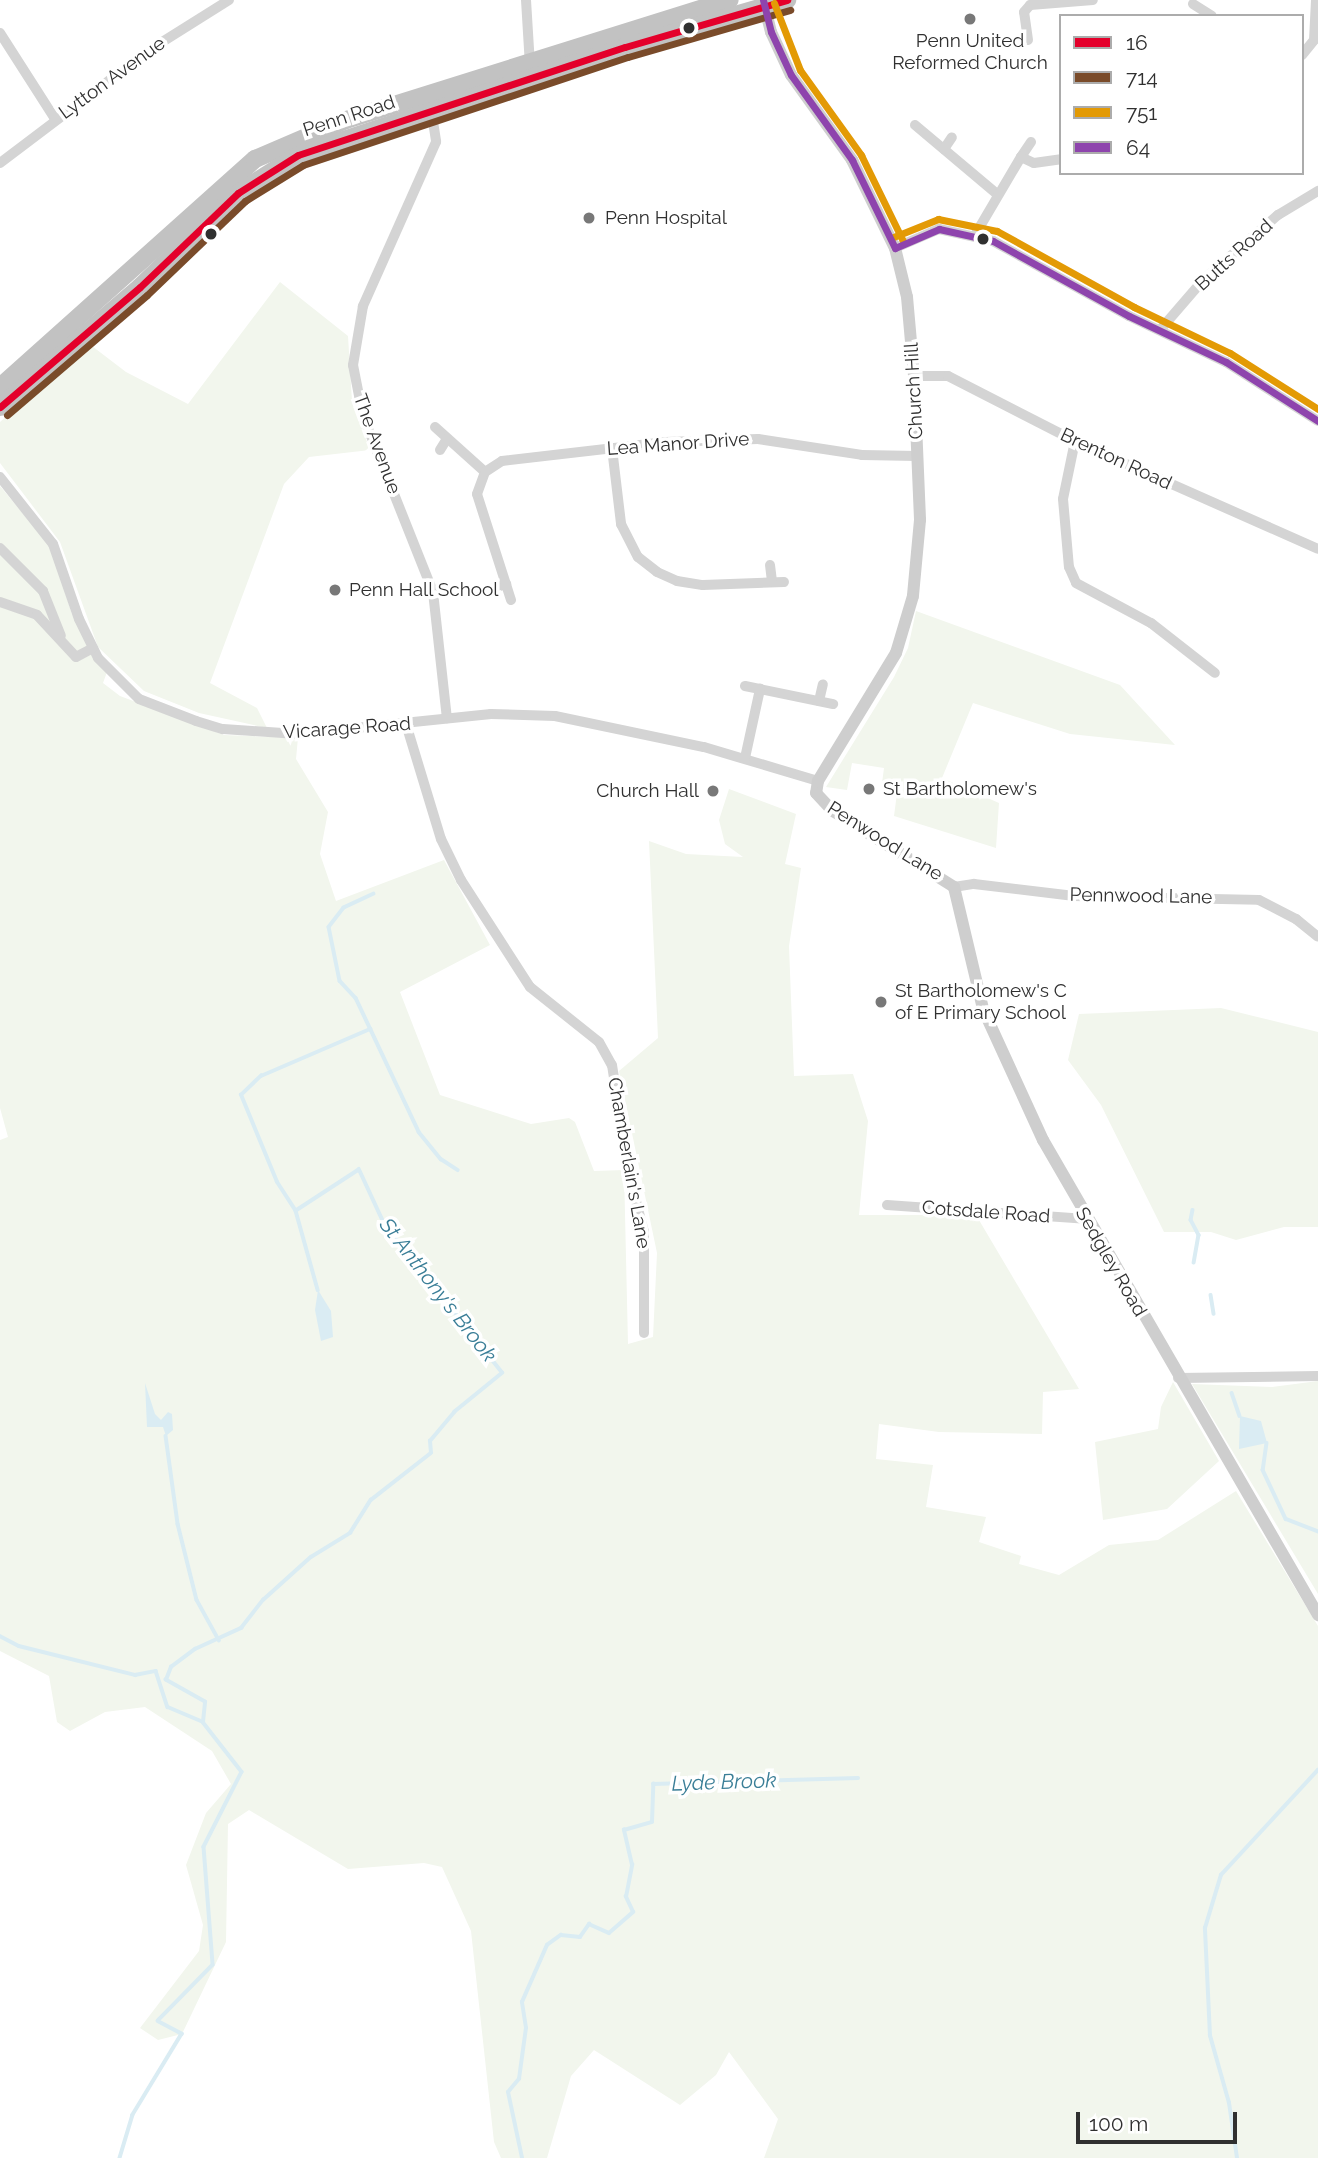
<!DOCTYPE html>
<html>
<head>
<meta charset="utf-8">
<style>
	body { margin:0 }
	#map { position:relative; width:1318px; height:2158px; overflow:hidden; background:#fff; font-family:Raleway,sans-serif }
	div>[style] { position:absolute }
	.green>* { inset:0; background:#f2f6ed }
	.water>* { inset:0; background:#daecf3 }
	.stream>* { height:3.5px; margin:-1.75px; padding:0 1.75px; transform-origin:1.75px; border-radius:1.75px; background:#daecf3 }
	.street>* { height:10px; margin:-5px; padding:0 5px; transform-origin:5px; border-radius:5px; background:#d4d4d4 }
	.secondary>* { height:12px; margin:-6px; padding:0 6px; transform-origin:6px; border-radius:6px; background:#cecece }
	.highway>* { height:18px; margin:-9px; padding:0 9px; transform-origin:9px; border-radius:9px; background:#c2c2c2 }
	.bus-1>* { height:7px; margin:-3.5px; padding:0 3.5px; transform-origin:3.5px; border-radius:3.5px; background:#e4002b }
	.bus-2>* { height:7px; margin:-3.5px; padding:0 3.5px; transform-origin:3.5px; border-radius:3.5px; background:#7a4b2a }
	.bus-3>* { height:7px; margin:-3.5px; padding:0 3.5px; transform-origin:3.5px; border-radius:3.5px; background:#e39a05 }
	.bus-4>* { height:7px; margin:-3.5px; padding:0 3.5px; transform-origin:3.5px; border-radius:3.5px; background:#8e44ad }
	.dots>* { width:19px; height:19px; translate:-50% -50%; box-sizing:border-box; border:4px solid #fff; border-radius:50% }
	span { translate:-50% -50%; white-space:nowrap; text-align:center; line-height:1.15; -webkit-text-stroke:7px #fff; paint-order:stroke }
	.poi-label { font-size:19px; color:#303030 }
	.left { translate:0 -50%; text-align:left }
	.right { translate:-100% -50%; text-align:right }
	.street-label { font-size:19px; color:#303030 }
	.water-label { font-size:21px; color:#3a7e97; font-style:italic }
	.legend { position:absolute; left:1059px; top:14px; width:245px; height:161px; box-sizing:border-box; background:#fff; border:2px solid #acacac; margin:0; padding:9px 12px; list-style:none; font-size:21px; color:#303030 }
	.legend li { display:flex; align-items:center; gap:14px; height:35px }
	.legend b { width:35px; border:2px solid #acacac }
	.scale { position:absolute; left:1076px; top:2112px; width:161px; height:32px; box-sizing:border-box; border:4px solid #303030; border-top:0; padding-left:9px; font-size:21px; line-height:24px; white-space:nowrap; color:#303030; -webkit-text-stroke:5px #fff; paint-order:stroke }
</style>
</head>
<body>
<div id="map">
	<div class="green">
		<div style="clip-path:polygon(280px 282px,348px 336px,352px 401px,370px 450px,309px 457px,284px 484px,210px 683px,257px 708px,267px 728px,199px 713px,144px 691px,98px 647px,60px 542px,0 463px,0 422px,88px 343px,126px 372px,188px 404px)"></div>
		<div style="clip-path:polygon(0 486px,50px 546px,72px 614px,107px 672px,103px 683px,120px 696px,224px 735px,298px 738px,296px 759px,328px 812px,320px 854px,336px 901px,444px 860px,490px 945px,400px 992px,440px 1095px,531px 1124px,569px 1118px,575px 1122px,594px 1171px,624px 1170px,628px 1344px,653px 1337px,657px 1253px,619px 1071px,658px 1038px,649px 841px,686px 854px,743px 857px,725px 844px,719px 820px,729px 789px,796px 814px,785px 864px,801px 868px,789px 946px,794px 1076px,853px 1074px,868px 1121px,859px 1215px,976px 1215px,1079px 1389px,1043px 1392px,1042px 1434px,939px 1432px,879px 1424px,876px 1459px,933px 1465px,926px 1507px,986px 1517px,979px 1542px,1021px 1556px,1019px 1564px,1059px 1575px,1109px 1545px,1158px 1540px,1236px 1491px,1318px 1626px,1318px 2158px,764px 2158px,778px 2119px,729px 2052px,716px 2075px,680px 2105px,594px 2050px,571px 2076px,547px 2158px,501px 2158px,494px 2142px,471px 1931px,442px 1867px,424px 1863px,348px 1869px,249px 1810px,228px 1824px,226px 1942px,182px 2034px,158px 2040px,140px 2028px,199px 1951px,203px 1925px,186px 1865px,206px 1813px,231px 1784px,212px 1751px,145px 1707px,105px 1712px,70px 1731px,57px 1722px,49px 1676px,0 1651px,0 1140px,8px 1137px,0 1108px)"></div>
		<div style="clip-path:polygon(916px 611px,1120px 685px,1175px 745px,1070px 734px,973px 703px,942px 778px,999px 803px,996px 848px,894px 816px,897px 793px,882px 783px,884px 768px,852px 763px,847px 790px,826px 787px,894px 677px,908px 648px)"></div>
		<div style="clip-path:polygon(1221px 1008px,1318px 1032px,1318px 1227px,1284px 1227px,1236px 1240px,1211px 1232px,1164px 1232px,1101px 1105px,1068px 1060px,1079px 1014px)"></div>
		<div style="clip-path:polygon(1318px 1381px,1318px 1594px,1192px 1384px,1272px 1387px)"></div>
		<div style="clip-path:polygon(1173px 1382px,1219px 1461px,1167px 1509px,1103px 1520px,1095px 1442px,1158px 1429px,1161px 1407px)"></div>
	</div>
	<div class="water">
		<div style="clip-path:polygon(318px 1290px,331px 1311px,333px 1337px,321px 1341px,315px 1310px)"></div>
		<div style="clip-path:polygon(145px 1383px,155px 1414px,161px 1420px,168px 1412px,172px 1414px,173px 1430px,166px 1436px,163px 1427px,147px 1427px)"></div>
		<div style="clip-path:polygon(1240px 1416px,1261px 1421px,1267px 1443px,1239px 1449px)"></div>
	</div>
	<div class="stream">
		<div style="left:374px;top:894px;width:33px;rotate:155deg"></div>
		<div style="left:344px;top:908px;width:24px;rotate:128deg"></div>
		<div style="left:329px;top:927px;width:55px;rotate:78.5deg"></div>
		<div style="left:340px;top:981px;width:23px;rotate:47deg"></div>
		<div style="left:356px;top:998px;width:148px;rotate:64.8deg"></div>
		<div style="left:419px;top:1132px;width:35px;rotate:51deg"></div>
		<div style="left:441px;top:1159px;width:20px;rotate:33deg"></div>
		<div style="left:295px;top:1210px;width:33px;rotate:-123deg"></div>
		<div style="left:277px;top:1182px;width:94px;rotate:-112.5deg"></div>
		<div style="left:241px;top:1095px;width:28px;rotate:-44deg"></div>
		<div style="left:261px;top:1076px;width:119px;rotate:-23.3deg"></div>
		<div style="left:1193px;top:1210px;width:10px;rotate:101deg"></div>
		<div style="left:1191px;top:1220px;width:17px;rotate:62deg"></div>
		<div style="left:1199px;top:1235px;width:28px;rotate:100deg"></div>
		<div style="left:1211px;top:1295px;width:19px;rotate:81deg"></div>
		<div style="left:1232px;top:1393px;width:24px;rotate:71deg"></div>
		<div style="left:166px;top:1436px;width:89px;rotate:82.2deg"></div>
		<div style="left:178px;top:1524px;width:78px;rotate:76deg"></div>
		<div style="left:197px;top:1600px;width:46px;rotate:61.2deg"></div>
		<div style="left:1267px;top:1443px;width:27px;rotate:98deg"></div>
		<div style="left:1263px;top:1470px;width:54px;rotate:64.9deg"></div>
		<div style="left:1286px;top:1519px;width:34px;rotate:21deg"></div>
		<div style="left:0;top:1636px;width:21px;rotate:28deg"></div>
		<div style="left:19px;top:1646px;width:120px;rotate:14deg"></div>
		<div style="left:135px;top:1675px;width:21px;rotate:-11deg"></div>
		<div style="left:156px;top:1671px;width:38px;rotate:72deg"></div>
		<div style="left:168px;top:1707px;width:38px;rotate:23deg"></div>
		<div style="left:203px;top:1722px;width:63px;rotate:52deg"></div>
		<div style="left:242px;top:1772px;width:84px;rotate:116.9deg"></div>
		<div style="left:204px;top:1847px;width:118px;rotate:85.6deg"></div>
		<div style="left:213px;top:1965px;width:78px;rotate:134.5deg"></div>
		<div style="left:158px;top:2021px;width:27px;rotate:28deg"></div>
		<div style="left:182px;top:2034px;width:95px;rotate:121.2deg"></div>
		<div style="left:133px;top:2115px;width:45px;rotate:106.8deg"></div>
		<div style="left:203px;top:1722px;width:20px;rotate:-84deg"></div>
		<div style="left:205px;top:1702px;width:45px;rotate:-150.6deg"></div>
		<div style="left:166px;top:1680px;width:14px;rotate:-69deg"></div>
		<div style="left:171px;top:1667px;width:30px;rotate:-37deg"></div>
		<div style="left:195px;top:1649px;width:51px;rotate:-24.5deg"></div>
		<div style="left:241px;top:1628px;width:36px;rotate:-52deg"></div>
		<div style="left:263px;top:1600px;width:64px;rotate:-41.9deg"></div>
		<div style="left:311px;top:1557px;width:46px;rotate:-31.6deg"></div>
		<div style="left:350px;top:1533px;width:39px;rotate:-58deg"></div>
		<div style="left:371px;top:1500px;width:76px;rotate:-38.1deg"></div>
		<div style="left:431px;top:1453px;width:12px;rotate:-95deg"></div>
		<div style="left:430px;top:1441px;width:38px;rotate:-50deg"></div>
		<div style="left:454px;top:1412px;width:62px;rotate:-39.1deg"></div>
		<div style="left:502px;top:1373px;width:190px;rotate:-128.4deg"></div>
		<div style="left:384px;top:1224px;width:60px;rotate:-114.8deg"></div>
		<div style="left:359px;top:1170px;width:75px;rotate:146.9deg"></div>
		<div style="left:296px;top:1211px;width:82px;rotate:74.4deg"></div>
		<div style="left:522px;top:2158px;width:67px;rotate:-102deg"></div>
		<div style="left:508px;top:2092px;width:17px;rotate:-50deg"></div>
		<div style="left:519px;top:2079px;width:51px;rotate:-82.2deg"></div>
		<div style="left:526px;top:2028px;width:26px;rotate:-99deg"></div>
		<div style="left:522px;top:2002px;width:62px;rotate:-66.3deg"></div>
		<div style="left:547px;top:1945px;width:17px;rotate:-36deg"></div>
		<div style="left:561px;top:1935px;width:19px;rotate:6deg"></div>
		<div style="left:580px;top:1937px;width:16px;rotate:-55deg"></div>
		<div style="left:589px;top:1924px;width:22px;rotate:24deg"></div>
		<div style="left:609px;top:1933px;width:32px;rotate:-41deg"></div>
		<div style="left:633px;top:1912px;width:17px;rotate:-115deg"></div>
		<div style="left:626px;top:1897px;width:33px;rotate:-79deg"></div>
		<div style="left:632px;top:1865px;width:36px;rotate:-103deg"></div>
		<div style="left:624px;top:1830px;width:29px;rotate:-16deg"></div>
		<div style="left:652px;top:1822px;width:38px;rotate:-88deg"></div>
		<div style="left:653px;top:1784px;width:205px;rotate:-1.7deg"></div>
		<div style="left:1237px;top:2158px;width:56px;rotate:-98.3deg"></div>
		<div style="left:1229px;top:2103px;width:70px;rotate:-105.8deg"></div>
		<div style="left:1210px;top:2036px;width:108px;rotate:-92.7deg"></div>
		<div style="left:1205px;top:1928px;width:55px;rotate:-73.2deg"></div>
		<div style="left:1221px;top:1875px;width:143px;rotate:-47.3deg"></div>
	</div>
	<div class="street">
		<div style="left:526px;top:0;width:66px;rotate:86.5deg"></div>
		<div style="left:1193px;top:4px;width:22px;rotate:32deg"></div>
		<div style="left:0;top:33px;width:102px;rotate:57.4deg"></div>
		<div style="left:1028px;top:40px;width:28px;rotate:-98deg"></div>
		<div style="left:1024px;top:12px;width:9px;rotate:-49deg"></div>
		<div style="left:1030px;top:5px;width:63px;rotate:-4.5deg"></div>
		<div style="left:1302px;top:55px;width:19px;rotate:-51deg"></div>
		<div style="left:1314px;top:40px;width:40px;rotate:-87.1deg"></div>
		<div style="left:431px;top:109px;width:33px;rotate:81deg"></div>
		<div style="left:436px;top:142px;width:180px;rotate:114deg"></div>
		<div style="left:363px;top:306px;width:60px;rotate:99.6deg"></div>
		<div style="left:353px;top:365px;width:52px;rotate:78.9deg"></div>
		<div style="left:363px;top:416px;width:189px;rotate:68.3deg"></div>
		<div style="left:433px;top:592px;width:127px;rotate:83.7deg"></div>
		<div style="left:915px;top:125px;width:107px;rotate:40.1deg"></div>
		<div style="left:1031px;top:142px;width:18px;rotate:124deg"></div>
		<div style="left:1021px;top:157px;width:14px;rotate:25deg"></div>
		<div style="left:1034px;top:163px;width:27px;rotate:-8deg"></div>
		<div style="left:944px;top:149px;width:14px;rotate:-56deg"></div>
		<div style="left:0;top:163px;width:189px;rotate:-37.1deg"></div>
		<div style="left:151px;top:49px;width:92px;rotate:-32.1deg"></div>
		<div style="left:975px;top:235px;width:91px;rotate:-59.5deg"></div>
		<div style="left:895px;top:248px;width:48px;rotate:-23.4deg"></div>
		<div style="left:939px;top:229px;width:55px;rotate:12.5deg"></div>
		<div style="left:993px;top:241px;width:155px;rotate:28.9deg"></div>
		<div style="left:1129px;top:316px;width:107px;rotate:25.4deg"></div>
		<div style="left:1226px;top:362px;width:109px;rotate:32.7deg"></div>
		<div style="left:1160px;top:330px;width:67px;rotate:-49.2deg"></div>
		<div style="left:1204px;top:279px;width:98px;rotate:-40.9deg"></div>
		<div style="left:1278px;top:215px;width:47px;rotate:-31deg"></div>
		<div style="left:914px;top:376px;width:34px"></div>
		<div style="left:948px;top:376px;width:147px;rotate:27.1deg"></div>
		<div style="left:1079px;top:443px;width:261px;rotate:23.9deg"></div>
		<div style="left:435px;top:427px;width:67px;rotate:42deg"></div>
		<div style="left:1075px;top:441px;width:59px;rotate:101.7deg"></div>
		<div style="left:1063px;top:499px;width:68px;rotate:85deg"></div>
		<div style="left:1069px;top:567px;width:17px;rotate:66deg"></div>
		<div style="left:1076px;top:583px;width:85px;rotate:28.1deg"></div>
		<div style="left:1151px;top:623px;width:81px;rotate:38deg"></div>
		<div style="left:612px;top:448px;width:77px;rotate:83.2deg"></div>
		<div style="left:621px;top:524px;width:37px;rotate:63deg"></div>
		<div style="left:638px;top:557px;width:24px;rotate:38deg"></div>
		<div style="left:657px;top:572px;width:22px;rotate:24deg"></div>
		<div style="left:677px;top:581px;width:26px;rotate:9deg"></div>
		<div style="left:703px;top:585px;width:81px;rotate:-2.1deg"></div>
		<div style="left:440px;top:450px;width:13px;rotate:-58deg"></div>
		<div style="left:0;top:477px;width:85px;rotate:51.7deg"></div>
		<div style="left:53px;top:544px;width:79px;rotate:70.9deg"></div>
		<div style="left:79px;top:619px;width:43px;rotate:64deg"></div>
		<div style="left:98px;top:658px;width:58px;rotate:45deg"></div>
		<div style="left:139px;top:699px;width:61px;rotate:21.1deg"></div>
		<div style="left:196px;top:721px;width:28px;rotate:17deg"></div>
		<div style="left:223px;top:729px;width:74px;rotate:3.9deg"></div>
		<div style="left:297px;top:734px;width:195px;rotate:-5.9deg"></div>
		<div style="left:491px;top:714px;width:64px;rotate:1.8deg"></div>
		<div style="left:555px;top:716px;width:152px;rotate:11.8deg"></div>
		<div style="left:704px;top:747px;width:119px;rotate:16.6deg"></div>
		<div style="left:0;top:548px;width:61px;rotate:45deg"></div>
		<div style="left:43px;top:591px;width:48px;rotate:68.2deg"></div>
		<div style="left:770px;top:565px;width:17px;rotate:83deg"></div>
		<div style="left:490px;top:589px;width:17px;rotate:-17deg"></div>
		<div style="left:511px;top:600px;width:111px;rotate:-107.8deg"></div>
		<div style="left:477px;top:494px;width:23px;rotate:-70deg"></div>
		<div style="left:485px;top:472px;width:20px;rotate:-33deg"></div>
		<div style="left:502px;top:461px;width:165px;rotate:-6.6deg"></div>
		<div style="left:666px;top:442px;width:92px;rotate:-1.9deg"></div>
		<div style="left:758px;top:439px;width:105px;rotate:8.7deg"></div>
		<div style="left:862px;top:455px;width:55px;rotate:1deg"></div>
		<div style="left:0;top:602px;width:39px;rotate:19deg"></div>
		<div style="left:37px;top:615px;width:57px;rotate:47.1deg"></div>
		<div style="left:76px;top:657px;width:19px;rotate:-28deg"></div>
		<div style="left:745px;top:686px;width:90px;rotate:11.6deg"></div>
		<div style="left:819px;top:701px;width:17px;rotate:-77deg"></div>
		<div style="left:406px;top:724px;width:120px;rotate:73.1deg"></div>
		<div style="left:441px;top:839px;width:46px;rotate:64deg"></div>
		<div style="left:461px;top:880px;width:127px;rotate:57.2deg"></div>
		<div style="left:530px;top:987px;width:88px;rotate:38.6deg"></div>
		<div style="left:599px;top:1042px;width:26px;rotate:61deg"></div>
		<div style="left:612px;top:1065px;width:110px;rotate:81.1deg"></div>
		<div style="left:629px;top:1174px;width:60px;rotate:75.5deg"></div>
		<div style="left:644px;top:1232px;width:101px;rotate:90deg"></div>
		<div style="left:745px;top:758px;width:71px;rotate:-77.7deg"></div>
		<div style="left:954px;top:887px;width:20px;rotate:-9deg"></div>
		<div style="left:974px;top:884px;width:101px;rotate:6.8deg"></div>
		<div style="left:1074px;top:896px;width:185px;rotate:1.2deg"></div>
		<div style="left:1259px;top:900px;width:42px;rotate:27.2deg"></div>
		<div style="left:1296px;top:919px;width:28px;rotate:39deg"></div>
		<div style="left:887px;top:1205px;width:199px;rotate:4deg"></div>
		<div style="left:1178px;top:1378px;width:140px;rotate:-0.8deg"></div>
	</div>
	<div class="secondary">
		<div style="left:763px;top:0;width:33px;rotate:76deg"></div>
		<div style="left:771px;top:32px;width:47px;rotate:65.1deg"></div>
		<div style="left:791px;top:75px;width:105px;rotate:54.3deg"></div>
		<div style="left:852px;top:160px;width:98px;rotate:64deg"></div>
		<div style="left:895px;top:248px;width:50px;rotate:76.2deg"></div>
		<div style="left:907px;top:297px;width:79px;rotate:84.9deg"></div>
		<div style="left:914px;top:376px;width:144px;rotate:87.6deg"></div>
		<div style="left:920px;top:520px;width:76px;rotate:95.3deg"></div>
		<div style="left:913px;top:596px;width:59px;rotate:106.6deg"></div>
		<div style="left:896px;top:653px;width:150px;rotate:121.4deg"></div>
		<div style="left:818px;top:781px;width:12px;rotate:99deg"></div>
		<div style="left:816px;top:793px;width:25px;rotate:47deg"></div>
		<div style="left:833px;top:811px;width:143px;rotate:32.1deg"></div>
		<div style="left:954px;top:887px;width:125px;rotate:76.6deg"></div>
		<div style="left:983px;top:1009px;width:144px;rotate:65.4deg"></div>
		<div style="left:1043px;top:1140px;width:549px;rotate:59.93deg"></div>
	</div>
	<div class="highway">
		<div style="left:0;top:387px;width:342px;rotate:-41.8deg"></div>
		<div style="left:255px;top:159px;width:99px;rotate:-23.2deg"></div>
		<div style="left:346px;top:120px;width:402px;rotate:-17.4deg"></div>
		<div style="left:0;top:407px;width:184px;rotate:-40.6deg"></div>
		<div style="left:140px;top:287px;width:136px;rotate:-43.8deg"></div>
		<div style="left:238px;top:193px;width:71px;rotate:-32.3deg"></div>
		<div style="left:298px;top:155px;width:344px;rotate:-18.3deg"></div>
		<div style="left:625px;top:47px;width:169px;rotate:-16.2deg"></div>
	</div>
	<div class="bus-1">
		<div style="left:0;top:407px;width:184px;rotate:-40.6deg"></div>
		<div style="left:140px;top:287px;width:136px;rotate:-43.8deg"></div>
		<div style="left:238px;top:193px;width:71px;rotate:-32.3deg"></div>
		<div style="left:298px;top:155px;width:344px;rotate:-18.3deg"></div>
		<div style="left:625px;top:47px;width:169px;rotate:-16.2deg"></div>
	</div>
	<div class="bus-2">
		<div style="left:7px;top:415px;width:184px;rotate:-40.6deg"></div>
		<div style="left:147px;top:295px;width:136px;rotate:-43.8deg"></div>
		<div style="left:245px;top:201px;width:68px;rotate:-31.8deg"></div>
		<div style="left:303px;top:165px;width:342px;rotate:-18.4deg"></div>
		<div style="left:628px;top:57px;width:169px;rotate:-16.2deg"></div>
	</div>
	<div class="bus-3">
		<div style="left:774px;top:3px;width:72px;rotate:68.8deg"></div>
		<div style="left:800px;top:70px;width:105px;rotate:54.3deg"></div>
		<div style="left:861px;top:155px;width:98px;rotate:64deg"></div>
		<div style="left:891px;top:238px;width:51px;rotate:-22deg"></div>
		<div style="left:938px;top:219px;width:60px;rotate:11.5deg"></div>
		<div style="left:997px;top:231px;width:157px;rotate:29deg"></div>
		<div style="left:1134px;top:307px;width:106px;rotate:25.6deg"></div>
		<div style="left:1230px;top:353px;width:104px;rotate:32.5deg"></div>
	</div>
	<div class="bus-4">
		<div style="left:763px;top:0;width:33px;rotate:76deg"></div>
		<div style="left:771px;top:32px;width:47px;rotate:65.1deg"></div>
		<div style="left:791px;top:75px;width:105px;rotate:54.3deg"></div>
		<div style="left:852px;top:160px;width:98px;rotate:64deg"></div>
		<div style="left:895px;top:248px;width:48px;rotate:-23.4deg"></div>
		<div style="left:939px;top:229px;width:55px;rotate:12.5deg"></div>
		<div style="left:993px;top:241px;width:155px;rotate:28.9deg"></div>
		<div style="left:1129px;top:316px;width:107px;rotate:25.4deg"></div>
		<div style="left:1226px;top:362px;width:109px;rotate:32.7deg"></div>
	</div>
	<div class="dots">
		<div style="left:970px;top:19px;background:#787878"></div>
		<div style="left:689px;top:28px;background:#303030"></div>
		<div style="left:589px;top:218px;background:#787878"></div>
		<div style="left:211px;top:234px;background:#303030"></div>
		<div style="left:983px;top:239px;background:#303030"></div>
		<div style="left:335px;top:590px;background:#787878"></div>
		<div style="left:869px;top:789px;background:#787878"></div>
		<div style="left:713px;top:791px;background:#787878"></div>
		<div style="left:881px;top:1002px;background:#787878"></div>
	</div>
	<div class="poi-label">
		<span style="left:970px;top:52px">Penn United<br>Reformed Church</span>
		<span class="left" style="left:605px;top:218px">Penn Hospital</span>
		<span class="left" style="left:349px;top:590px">Penn Hall School</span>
		<span class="left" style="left:883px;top:789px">St Bartholomew's</span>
		<span class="right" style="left:699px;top:791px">Church Hall</span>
		<span class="left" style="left:895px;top:1002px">St Bartholomew's C<br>of E Primary School</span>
	</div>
	<div class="street-label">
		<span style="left:112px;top:78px;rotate:-36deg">Lytton Avenue</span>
		<span style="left:349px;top:116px;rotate:-18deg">Penn Road</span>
		<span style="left:1234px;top:255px;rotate:-42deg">Butts Road</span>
		<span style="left:914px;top:391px;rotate:-93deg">Church Hill</span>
		<span style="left:377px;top:444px;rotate:70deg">The Avenue</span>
		<span style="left:678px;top:444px;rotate:-4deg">Lea Manor Drive</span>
		<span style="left:1116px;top:459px;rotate:25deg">Brenton Road</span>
		<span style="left:347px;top:728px;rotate:-4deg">Vicarage Road</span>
		<span style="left:885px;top:841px;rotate:32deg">Penwood Lane</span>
		<span style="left:1141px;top:896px;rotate:1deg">Pennwood Lane</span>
		<span style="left:629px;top:1163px;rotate:80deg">Chamberlain's Lane</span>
		<span style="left:986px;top:1212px;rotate:4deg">Cotsdale Road</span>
		<span style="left:1111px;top:1262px;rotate:60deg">Sedgley Road</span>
	</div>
	<div class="water-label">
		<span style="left:438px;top:1290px;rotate:52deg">St Anthony's Brook</span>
		<span style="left:724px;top:1782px;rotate:-2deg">Lyde Brook</span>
	</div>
	<ul class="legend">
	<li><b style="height:9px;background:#e4002b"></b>16</li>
	<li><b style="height:9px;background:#7a4b2a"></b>714</li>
	<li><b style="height:9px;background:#e39a05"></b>751</li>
	<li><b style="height:9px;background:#8e44ad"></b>64</li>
	</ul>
	<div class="scale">100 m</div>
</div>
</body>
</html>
